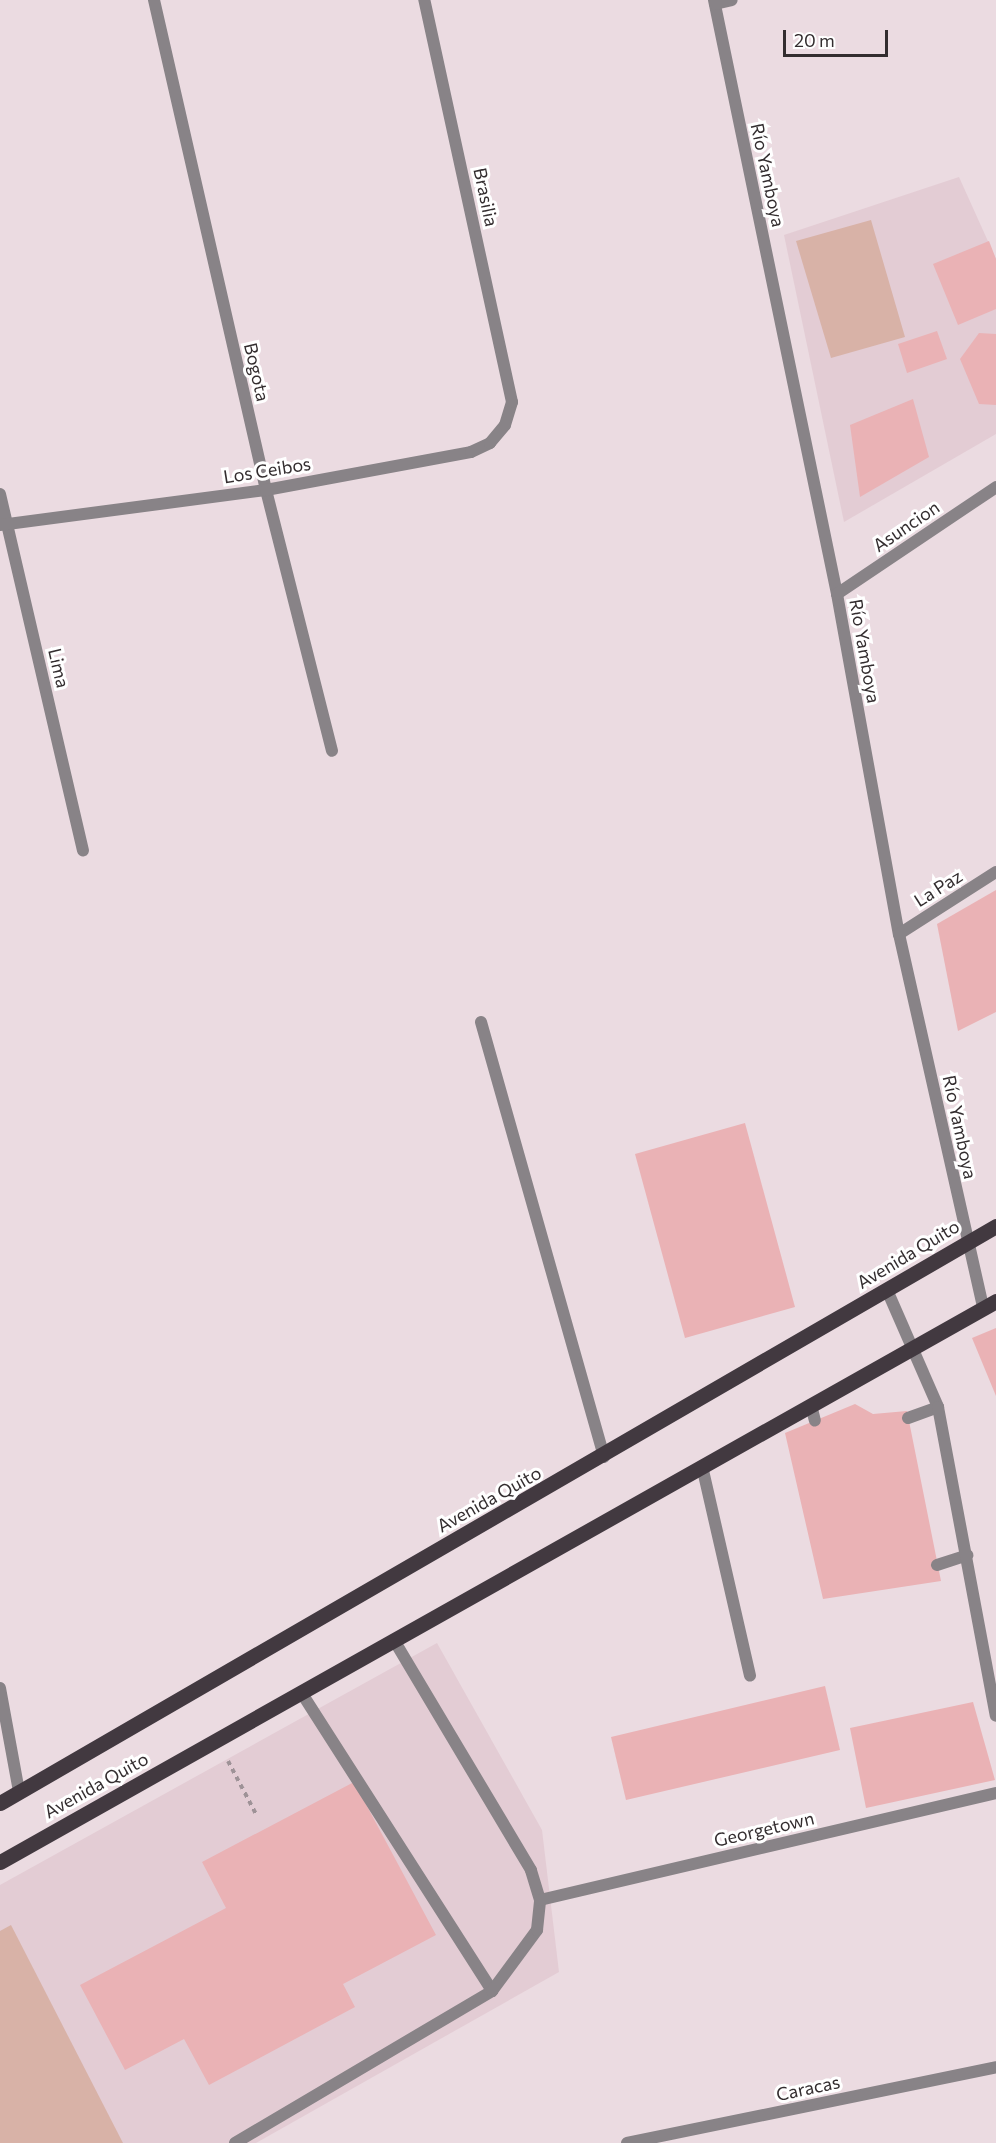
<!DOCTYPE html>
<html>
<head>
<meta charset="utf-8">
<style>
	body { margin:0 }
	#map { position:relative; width:996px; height:2143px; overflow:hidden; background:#ebdbe1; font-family:Commissioner,sans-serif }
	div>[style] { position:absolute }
	.built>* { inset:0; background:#e3ccd4 }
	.green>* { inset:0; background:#d8b2a7 }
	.building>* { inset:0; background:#eab2b5 }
	.path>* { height:4px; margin-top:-2px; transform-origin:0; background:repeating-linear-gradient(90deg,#9e9297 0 4.5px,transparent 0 9px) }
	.service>* { height:12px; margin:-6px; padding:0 6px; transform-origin:6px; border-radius:6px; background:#888387 }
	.minor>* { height:12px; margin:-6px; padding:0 6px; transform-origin:6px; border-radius:6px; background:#888387 }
	.tertiary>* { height:12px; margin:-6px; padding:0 6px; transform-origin:6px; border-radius:6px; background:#888387 }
	.primary>* { height:15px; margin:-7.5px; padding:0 7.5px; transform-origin:7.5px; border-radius:7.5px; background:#423940 }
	span { translate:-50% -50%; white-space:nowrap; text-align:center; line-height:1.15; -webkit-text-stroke:6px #fff; paint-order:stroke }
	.street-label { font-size:18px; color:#332d2f }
	.scale { position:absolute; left:783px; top:30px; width:105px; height:27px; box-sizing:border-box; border:3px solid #332d2f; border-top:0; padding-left:8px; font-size:18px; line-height:21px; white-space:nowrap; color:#332d2f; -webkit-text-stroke:4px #fff; paint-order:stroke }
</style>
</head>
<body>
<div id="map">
	<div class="built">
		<div style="clip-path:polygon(959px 177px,996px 259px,996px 434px,844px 522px,784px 235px)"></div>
		<div style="clip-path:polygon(437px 1643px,542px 1830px,559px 1972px,256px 2143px,0 2143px,0 1885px)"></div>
	</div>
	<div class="green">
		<div style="clip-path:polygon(871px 220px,905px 337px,831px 358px,796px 241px)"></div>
		<div style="clip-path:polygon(11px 1925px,123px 2143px,0 2143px,0 1931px)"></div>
	</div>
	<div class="building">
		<div style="clip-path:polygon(989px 241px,996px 259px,996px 309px,958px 325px,933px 264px)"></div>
		<div style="clip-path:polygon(937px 331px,947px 359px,907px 373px,898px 344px)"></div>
		<div style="clip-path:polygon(979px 333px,996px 334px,996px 405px,979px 404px,960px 359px)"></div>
		<div style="clip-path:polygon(913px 399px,929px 457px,860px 497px,850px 425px)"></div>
		<div style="clip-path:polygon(996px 890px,996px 1012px,958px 1031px,937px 924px)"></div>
		<div style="clip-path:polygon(745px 1123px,795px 1307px,685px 1338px,635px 1154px)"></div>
		<div style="clip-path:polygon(996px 1328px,996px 1396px,972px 1338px)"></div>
		<div style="clip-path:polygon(855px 1404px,873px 1414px,907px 1411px,941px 1581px,823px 1599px,785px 1433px)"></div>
		<div style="clip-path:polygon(825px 1686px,840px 1750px,626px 1800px,611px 1737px)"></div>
		<div style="clip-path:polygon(973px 1702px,995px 1780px,866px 1808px,850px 1728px)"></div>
		<div style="clip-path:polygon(354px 1782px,436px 1935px,343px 1984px,355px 2007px,209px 2085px,184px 2039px,125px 2070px,80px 1985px,226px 1908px,202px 1862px)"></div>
	</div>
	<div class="path">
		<div style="left:228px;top:1761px;width:62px;rotate:62.2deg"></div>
	</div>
	<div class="service">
		<div style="left:481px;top:1022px;width:452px;rotate:74.2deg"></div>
		<div style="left:811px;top:1405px;width:16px;rotate:76deg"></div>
		<div style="left:908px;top:1418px;width:32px;rotate:-20deg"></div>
		<div style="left:702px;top:1466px;width:215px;rotate:77.1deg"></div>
		<div style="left:937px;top:1565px;width:32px;rotate:-18deg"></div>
		<div style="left:301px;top:1692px;width:355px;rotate:57.4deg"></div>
		<div style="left:235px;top:2143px;width:299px;rotate:-30.6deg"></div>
		<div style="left:492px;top:1991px;width:76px;rotate:-53.6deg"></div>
		<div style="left:537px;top:1930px;width:30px;rotate:-84deg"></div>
		<div style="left:540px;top:1900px;width:31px;rotate:-107deg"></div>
		<div style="left:531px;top:1870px;width:268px;rotate:-120.8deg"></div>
	</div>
	<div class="minor">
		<div style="left:154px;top:0;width:503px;rotate:77.12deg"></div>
		<div style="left:266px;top:490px;width:269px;rotate:75.8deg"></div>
		<div style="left:714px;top:0;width:607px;rotate:78.3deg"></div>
		<div style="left:837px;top:594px;width:346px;rotate:79.7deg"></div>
		<div style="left:899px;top:934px;width:383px;rotate:77.3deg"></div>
		<div style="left:715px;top:4px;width:17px;rotate:-13deg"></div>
		<div style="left:0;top:494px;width:366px;rotate:76.9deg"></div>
		<div style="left:0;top:525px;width:268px;rotate:-7.5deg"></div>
		<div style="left:266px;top:490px;width:208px;rotate:-10.5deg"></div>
		<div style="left:471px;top:452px;width:21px;rotate:-25deg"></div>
		<div style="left:490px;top:443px;width:23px;rotate:-50deg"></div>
		<div style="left:505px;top:425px;width:24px;rotate:-73deg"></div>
		<div style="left:512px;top:402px;width:412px;rotate:-102.3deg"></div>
		<div style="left:837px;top:594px;width:192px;rotate:-33.9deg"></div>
		<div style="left:899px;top:934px;width:115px;rotate:-32.6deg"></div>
		<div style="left:0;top:1688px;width:106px;rotate:79.6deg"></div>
		<div style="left:540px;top:1900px;width:468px;rotate:-13.2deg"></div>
		<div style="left:627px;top:2143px;width:377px;rotate:-11.6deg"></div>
	</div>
	<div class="tertiary">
		<div style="left:887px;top:1290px;width:128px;rotate:66.4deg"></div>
		<div style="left:938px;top:1407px;width:314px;rotate:79.4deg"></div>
	</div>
	<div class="primary">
		<div style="left:0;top:1803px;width:1151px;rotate:-30.08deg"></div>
		<div style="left:0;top:1862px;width:1143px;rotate:-29.39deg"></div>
	</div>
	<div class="street-label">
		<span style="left:768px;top:175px;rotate:78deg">Río Yamboya</span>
		<span style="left:486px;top:197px;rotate:78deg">Brasilia</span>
		<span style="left:257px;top:372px;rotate:77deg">Bogota</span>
		<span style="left:267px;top:470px;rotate:-9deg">Los Ceibos</span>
		<span style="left:906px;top:526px;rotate:-34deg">Asuncion</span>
		<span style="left:865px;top:651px;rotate:80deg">Río Yamboya</span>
		<span style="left:59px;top:668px;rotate:77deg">Lima</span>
		<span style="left:938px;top:888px;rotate:-32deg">La Paz</span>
		<span style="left:960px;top:1127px;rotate:78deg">Río Yamboya</span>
		<span style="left:908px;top:1254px;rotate:-31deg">Avenida Quito</span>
		<span style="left:489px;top:1499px;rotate:-29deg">Avenida Quito</span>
		<span style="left:96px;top:1785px;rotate:-29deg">Avenida Quito</span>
		<span style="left:764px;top:1829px;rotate:-13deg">Georgetown</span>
		<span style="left:808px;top:2088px;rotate:-12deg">Caracas</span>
	</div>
	<div class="scale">20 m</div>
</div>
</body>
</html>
